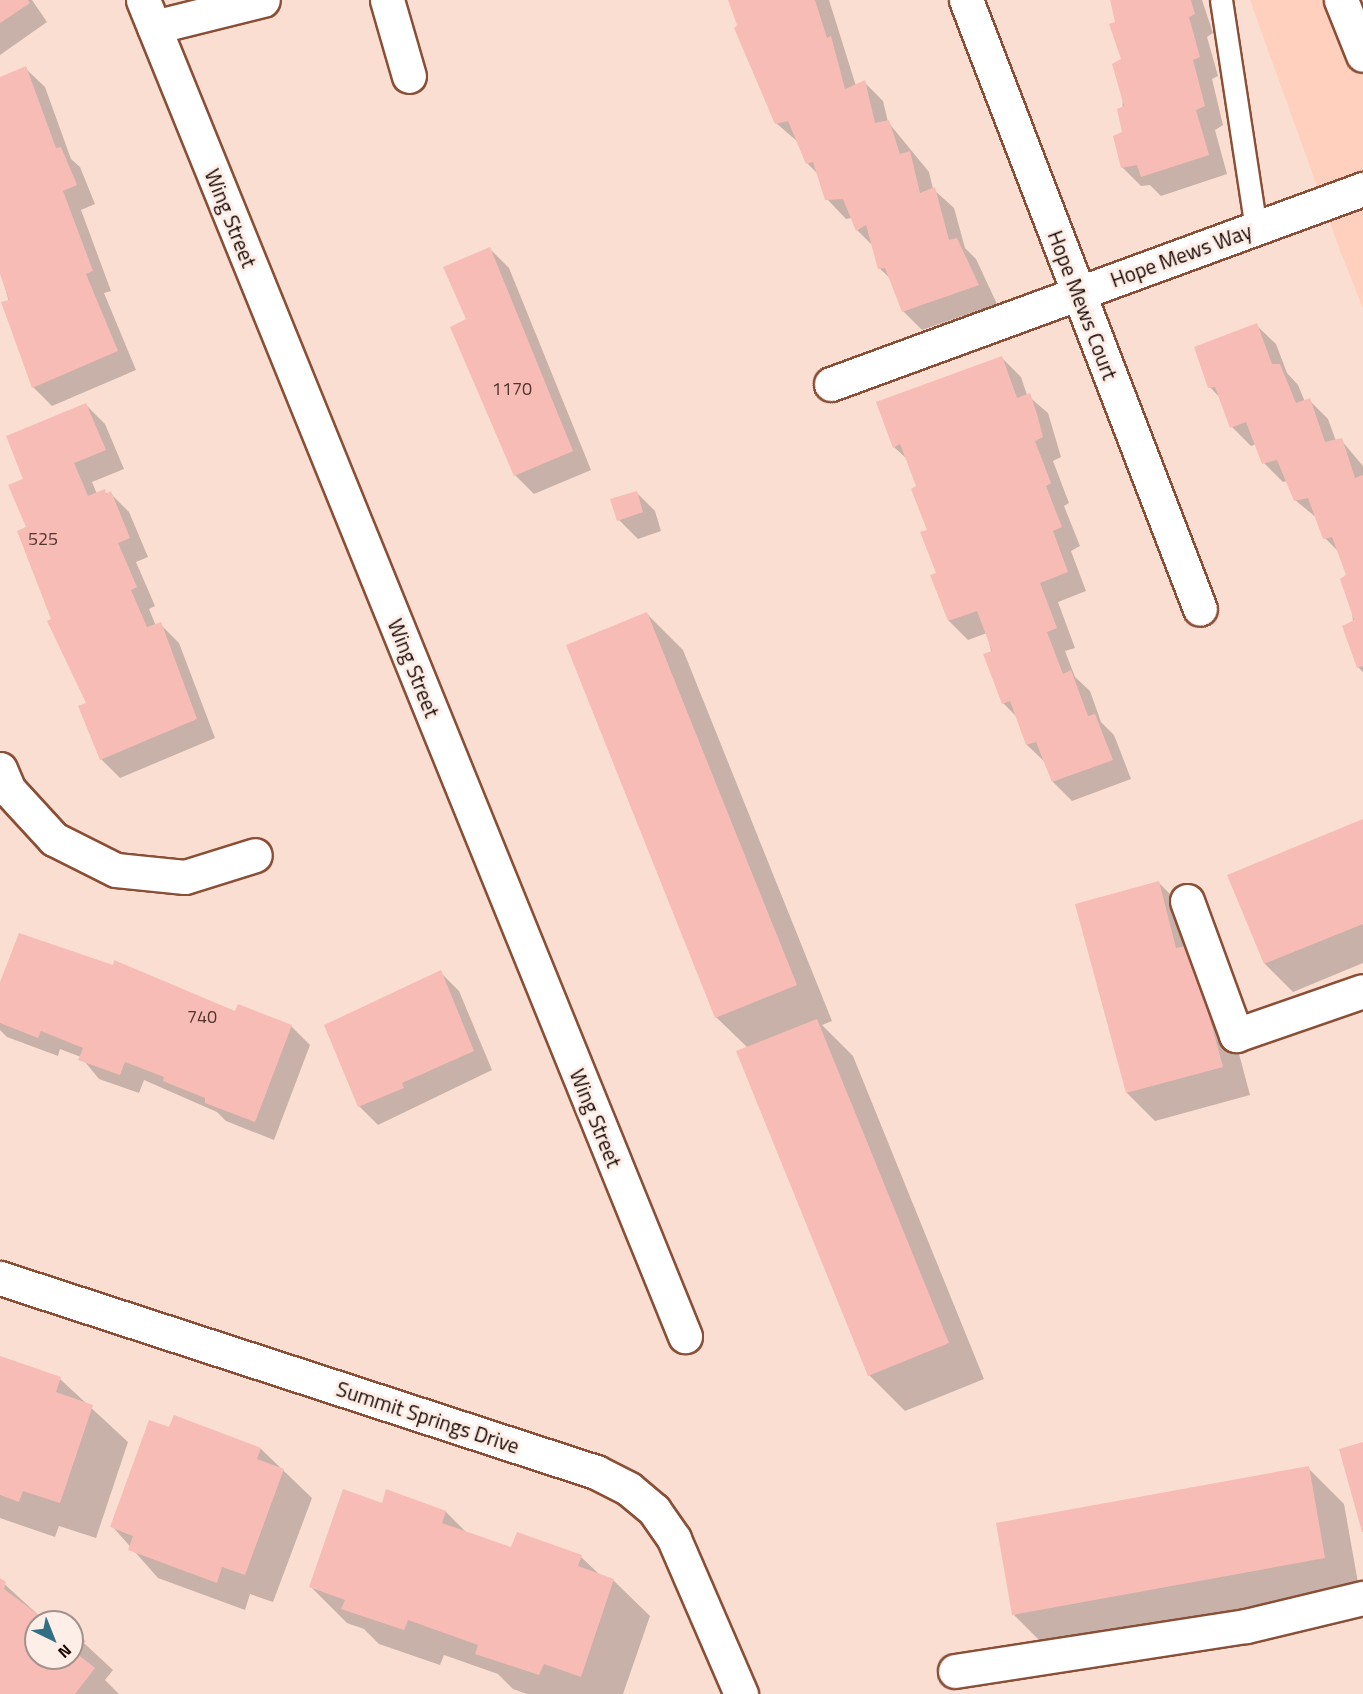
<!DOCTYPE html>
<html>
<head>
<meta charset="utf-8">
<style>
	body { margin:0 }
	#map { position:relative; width:1363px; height:1694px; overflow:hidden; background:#faded2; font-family:"Titillium Web",sans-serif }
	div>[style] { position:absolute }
	.built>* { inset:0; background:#fed0bd }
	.shadow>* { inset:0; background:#0003 }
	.building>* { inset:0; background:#f8bcb7 }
	.roads { filter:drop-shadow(2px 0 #8a4f36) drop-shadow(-2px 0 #8a4f36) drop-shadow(0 2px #8a4f36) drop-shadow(0 -2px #8a4f36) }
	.lane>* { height:21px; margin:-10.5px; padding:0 10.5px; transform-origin:10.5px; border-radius:10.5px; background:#fff }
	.street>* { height:33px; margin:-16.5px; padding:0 16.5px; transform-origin:16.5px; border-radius:16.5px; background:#fff }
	span { translate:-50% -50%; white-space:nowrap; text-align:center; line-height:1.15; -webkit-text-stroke:6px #fdeee8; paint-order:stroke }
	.number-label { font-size:18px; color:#52342e }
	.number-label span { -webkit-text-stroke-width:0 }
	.street-label { font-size:21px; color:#1b0600 }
	.north { position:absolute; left:24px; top:1610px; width:60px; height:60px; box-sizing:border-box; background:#fdeee8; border:2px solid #a3918b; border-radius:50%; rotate:137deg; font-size:16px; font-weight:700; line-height:24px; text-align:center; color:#1b0600 }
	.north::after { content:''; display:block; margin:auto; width:21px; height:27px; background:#316f85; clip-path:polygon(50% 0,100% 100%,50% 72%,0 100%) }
</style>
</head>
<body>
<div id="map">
	<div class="built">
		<div style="clip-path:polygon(1250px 0,1363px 0,1363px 308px,1341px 253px)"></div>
	</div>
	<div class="shadow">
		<div style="clip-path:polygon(0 0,32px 0,47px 22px,0 55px)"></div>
		<div style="clip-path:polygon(729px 0,829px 0,856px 86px,864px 82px,883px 101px,888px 122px,929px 172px,933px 189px,954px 208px,965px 248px,976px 259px,997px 304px,922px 330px,903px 311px,892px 280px,879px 268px,873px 246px,857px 230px,852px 218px,846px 219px,827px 199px,819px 175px,808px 164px,798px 142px,776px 123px)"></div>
		<div style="clip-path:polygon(1111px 0,1202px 0,1213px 33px,1207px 37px,1218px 76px,1212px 79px,1223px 125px,1215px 130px,1227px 174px,1161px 196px,1150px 185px,1141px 186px,1122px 167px,1123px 60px)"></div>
		<div style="clip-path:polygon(25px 68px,45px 87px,71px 159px,80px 167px,95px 204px,81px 210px,111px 291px,104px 293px,136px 370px,52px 406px,33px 387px,0 270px,0 79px)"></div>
		<div style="clip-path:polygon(490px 249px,509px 268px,591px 470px,534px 494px,515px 475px,468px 320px)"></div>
		<div style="clip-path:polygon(1256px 325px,1276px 344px,1287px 373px,1298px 385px,1305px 402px,1309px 400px,1328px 419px,1336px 441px,1341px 440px,1363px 466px,1363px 672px,1358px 667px,1348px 576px,1339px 552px,1325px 538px,1318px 519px,1295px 500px,1287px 481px,1283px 482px,1264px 463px,1256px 444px,1251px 446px,1232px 427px,1221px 399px,1210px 387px)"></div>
		<div style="clip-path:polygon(1001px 357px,1021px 377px,1027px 395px,1048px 413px,1061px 457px,1053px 461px,1069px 503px,1064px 506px,1080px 546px,1071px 551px,1086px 591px,1058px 602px,1075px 648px,1065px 651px,1075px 677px,1090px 691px,1101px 722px,1114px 735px,1131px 779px,1072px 801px,1053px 782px,1046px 763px,1027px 745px,1017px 717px,1003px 703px,987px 633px,968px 640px,949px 621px,918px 487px,908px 460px,894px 447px)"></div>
		<div style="clip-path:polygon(86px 405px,105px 424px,124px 469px,92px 482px,97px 494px,110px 493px,129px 512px,148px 557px,136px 562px,155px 606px,149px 609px,156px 626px,160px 624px,179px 643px,215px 738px,120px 778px,101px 759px,88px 704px,53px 620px,28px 528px,25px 479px)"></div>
		<div style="clip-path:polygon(636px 492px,655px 511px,661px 531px,638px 539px,619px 520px)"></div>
		<div style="clip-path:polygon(647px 614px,683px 650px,832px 1021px,822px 1025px,853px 1056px,984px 1379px,905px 1411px,869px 1375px,748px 1048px,716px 1017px)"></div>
		<div style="clip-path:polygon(1363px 820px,1363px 963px,1293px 992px,1265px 964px,1229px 875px)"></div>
		<div style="clip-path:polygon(1159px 883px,1187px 911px,1218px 975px,1250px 1095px,1155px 1121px,1127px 1093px)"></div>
		<div style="clip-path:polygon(440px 972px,459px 991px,492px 1070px,378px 1125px,359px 1106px)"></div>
		<div style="clip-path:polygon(0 986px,236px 1013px,291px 1026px,310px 1045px,274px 1140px,226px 1121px,217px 1112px,144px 1080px,139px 1093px,99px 1079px,81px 1057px,60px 1049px,58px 1056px,7px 1037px,0 1030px)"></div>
		<div style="clip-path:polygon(0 1358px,60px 1379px,128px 1442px,96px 1538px,59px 1526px,55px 1537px,0 1518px)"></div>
		<div style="clip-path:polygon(170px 1429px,261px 1449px,312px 1498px,273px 1602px,250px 1594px,245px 1610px,158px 1578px,112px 1526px)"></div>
		<div style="clip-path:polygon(1308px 1468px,1344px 1504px,1360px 1594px,1050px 1651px,1014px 1615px)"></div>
		<div style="clip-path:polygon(383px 1505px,446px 1512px,467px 1533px,512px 1549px,581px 1557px,600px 1575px,613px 1580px,650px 1616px,623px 1694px,527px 1694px,513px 1689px,498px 1674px,444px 1655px,440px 1665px,379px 1644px,364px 1629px,347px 1623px,311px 1587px)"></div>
		<div style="clip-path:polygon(0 1580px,46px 1622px,36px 1622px,36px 1658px,72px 1658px,72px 1632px,113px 1670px,105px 1680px,119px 1694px,0 1694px)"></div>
	</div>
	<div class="building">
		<div style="clip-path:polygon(0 0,28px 0,30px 3px,0 23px)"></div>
		<div style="clip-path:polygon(728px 0,815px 0,827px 38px,831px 36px,845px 89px,865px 80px,875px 123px,889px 120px,900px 154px,910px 151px,920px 193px,935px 187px,949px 240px,957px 238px,979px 285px,902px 312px,885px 268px,878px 269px,866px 225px,856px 231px,843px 199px,825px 200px,813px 162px,806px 164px,788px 121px,775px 124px,734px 28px,737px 25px)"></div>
		<div style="clip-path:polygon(1110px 0,1191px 0,1195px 14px,1189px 17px,1200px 57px,1193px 60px,1205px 106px,1196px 110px,1209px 155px,1141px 177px,1137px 165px,1121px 168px,1113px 136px,1122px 132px,1117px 109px,1124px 106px,1112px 64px,1121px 59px,1109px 24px,1115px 22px)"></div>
		<div style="clip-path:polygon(26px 66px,56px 148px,61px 147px,77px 185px,63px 191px,93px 271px,86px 274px,118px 351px,32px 388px,1px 302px,9px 300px,0 274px,0 77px)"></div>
		<div style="clip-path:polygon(490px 247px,573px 451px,514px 476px,450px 327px,466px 319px,443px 267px)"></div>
		<div style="clip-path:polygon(1257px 323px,1272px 364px,1280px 364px,1296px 403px,1310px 398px,1325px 442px,1342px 438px,1355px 478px,1363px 475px,1363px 666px,1357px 668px,1342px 626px,1354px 620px,1340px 579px,1346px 575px,1332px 537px,1323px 539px,1308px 498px,1294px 501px,1277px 460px,1262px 464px,1246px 422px,1230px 428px,1215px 387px,1208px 388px,1194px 347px)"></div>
		<div style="clip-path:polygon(1002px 356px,1017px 398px,1030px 393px,1037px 414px,1043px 437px,1035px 441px,1051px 483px,1046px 486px,1062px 527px,1053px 531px,1068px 572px,1040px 583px,1057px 628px,1047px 632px,1063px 674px,1071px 670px,1088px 716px,1095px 714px,1113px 760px,1052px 782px,1036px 742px,1026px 745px,1010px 701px,1002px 704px,983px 654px,992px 651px,977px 611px,948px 621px,930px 575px,936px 573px,920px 532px,927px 530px,911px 489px,916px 486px,900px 444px,893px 448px,876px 402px)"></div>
		<div style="clip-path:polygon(86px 403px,106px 450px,74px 463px,88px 496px,105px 489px,106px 494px,111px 491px,130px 538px,118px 543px,137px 587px,131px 590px,147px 627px,161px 622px,197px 719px,100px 760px,78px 706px,86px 703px,47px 621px,51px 619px,17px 531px,26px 527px,8px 485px,23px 479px,6px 436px)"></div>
		<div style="clip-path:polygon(637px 491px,643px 512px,617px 521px,610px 499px)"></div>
		<div style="clip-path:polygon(647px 612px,797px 985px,715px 1018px,566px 645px)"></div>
		<div style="clip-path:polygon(1363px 819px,1363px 924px,1264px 964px,1227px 875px)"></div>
		<div style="clip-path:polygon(1159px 881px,1176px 948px,1190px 945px,1223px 1067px,1126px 1093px,1075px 904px)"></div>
		<div style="clip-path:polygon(19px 933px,113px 965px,114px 960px,235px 1011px,238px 1004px,292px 1025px,255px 1122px,205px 1103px,205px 1098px,163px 1081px,164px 1077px,125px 1062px,120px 1075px,78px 1060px,83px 1048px,41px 1031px,38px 1038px,0 1023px,0 982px)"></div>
		<div style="clip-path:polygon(441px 970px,474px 1051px,402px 1083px,404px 1088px,358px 1107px,324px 1025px)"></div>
		<div style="clip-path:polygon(817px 1019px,949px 1343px,868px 1376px,736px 1051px)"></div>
		<div style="clip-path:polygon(0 1356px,61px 1377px,56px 1392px,93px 1405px,60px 1503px,23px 1491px,19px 1502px,0 1495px)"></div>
		<div style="clip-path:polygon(174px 1415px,261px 1448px,257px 1459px,284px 1469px,245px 1575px,222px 1567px,217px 1583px,128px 1550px,133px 1536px,110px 1527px,149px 1420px,169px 1427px)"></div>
		<div style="clip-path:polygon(1363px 1442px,1363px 1532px,1362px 1532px,1339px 1449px)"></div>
		<div style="clip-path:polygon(1309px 1466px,1325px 1558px,1012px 1615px,996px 1523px)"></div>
		<div style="clip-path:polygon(343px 1489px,382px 1503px,386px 1489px,446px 1511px,442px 1523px,511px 1547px,517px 1532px,582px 1555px,578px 1566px,614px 1579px,581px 1677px,544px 1664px,539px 1675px,475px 1654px,478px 1645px,408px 1620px,404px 1630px,341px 1609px,345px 1600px,309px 1587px)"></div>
		<div style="clip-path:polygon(0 1578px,6px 1582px,4px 1589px,48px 1622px,53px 1616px,61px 1622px,36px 1622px,36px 1658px,72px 1658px,72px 1630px,86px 1641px,76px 1653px,95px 1668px,75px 1694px,0 1694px)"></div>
	</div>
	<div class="roads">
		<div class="lane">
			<div style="left:1221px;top:0;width:231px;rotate:81.3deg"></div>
		</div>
		<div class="street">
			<div style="left:143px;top:0;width:1442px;rotate:67.92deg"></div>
			<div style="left:387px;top:0;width:79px;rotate:73.9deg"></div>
			<div style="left:966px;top:0;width:652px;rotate:68.98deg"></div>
			<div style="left:1341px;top:0;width:59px;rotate:68.2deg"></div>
			<div style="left:154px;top:27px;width:112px;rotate:-13.9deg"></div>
			<div style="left:831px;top:384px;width:567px;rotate:-20.13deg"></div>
			<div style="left:0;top:769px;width:23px;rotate:67deg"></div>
			<div style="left:9px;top:790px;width:67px;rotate:47.4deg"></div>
			<div style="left:54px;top:839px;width:69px;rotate:26.6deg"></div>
			<div style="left:116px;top:870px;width:69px;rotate:5.8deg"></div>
			<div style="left:185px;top:877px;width:73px;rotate:-17.4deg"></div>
			<div style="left:1187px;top:901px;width:143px;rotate:69.9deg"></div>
			<div style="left:1236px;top:1035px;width:134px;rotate:-19.1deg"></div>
			<div style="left:0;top:1278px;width:627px;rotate:18.03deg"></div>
			<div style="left:596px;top:1472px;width:37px;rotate:27deg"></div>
			<div style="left:629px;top:1489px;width:33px;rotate:40deg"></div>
			<div style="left:654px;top:1510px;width:35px;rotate:55deg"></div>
			<div style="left:674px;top:1539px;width:169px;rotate:66.6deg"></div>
			<div style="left:955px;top:1671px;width:294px;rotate:-8.8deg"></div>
			<div style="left:1246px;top:1626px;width:120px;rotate:-13.5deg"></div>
		</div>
	</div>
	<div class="number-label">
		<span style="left:512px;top:389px">1170</span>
		<span style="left:43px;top:539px">525</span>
		<span style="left:202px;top:1017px">740</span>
	</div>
	<div class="street-label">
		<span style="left:231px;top:218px;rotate:68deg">Wing Street</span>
		<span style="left:1181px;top:255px;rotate:-20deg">Hope Mews Way</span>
		<span style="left:1083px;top:305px;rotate:69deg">Hope Mews Court</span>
		<span style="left:414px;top:668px;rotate:68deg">Wing Street</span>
		<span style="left:596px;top:1118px;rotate:68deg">Wing Street</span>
		<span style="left:428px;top:1417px;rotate:18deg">Summit Springs Drive</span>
	</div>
	<div class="north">N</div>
</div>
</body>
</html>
